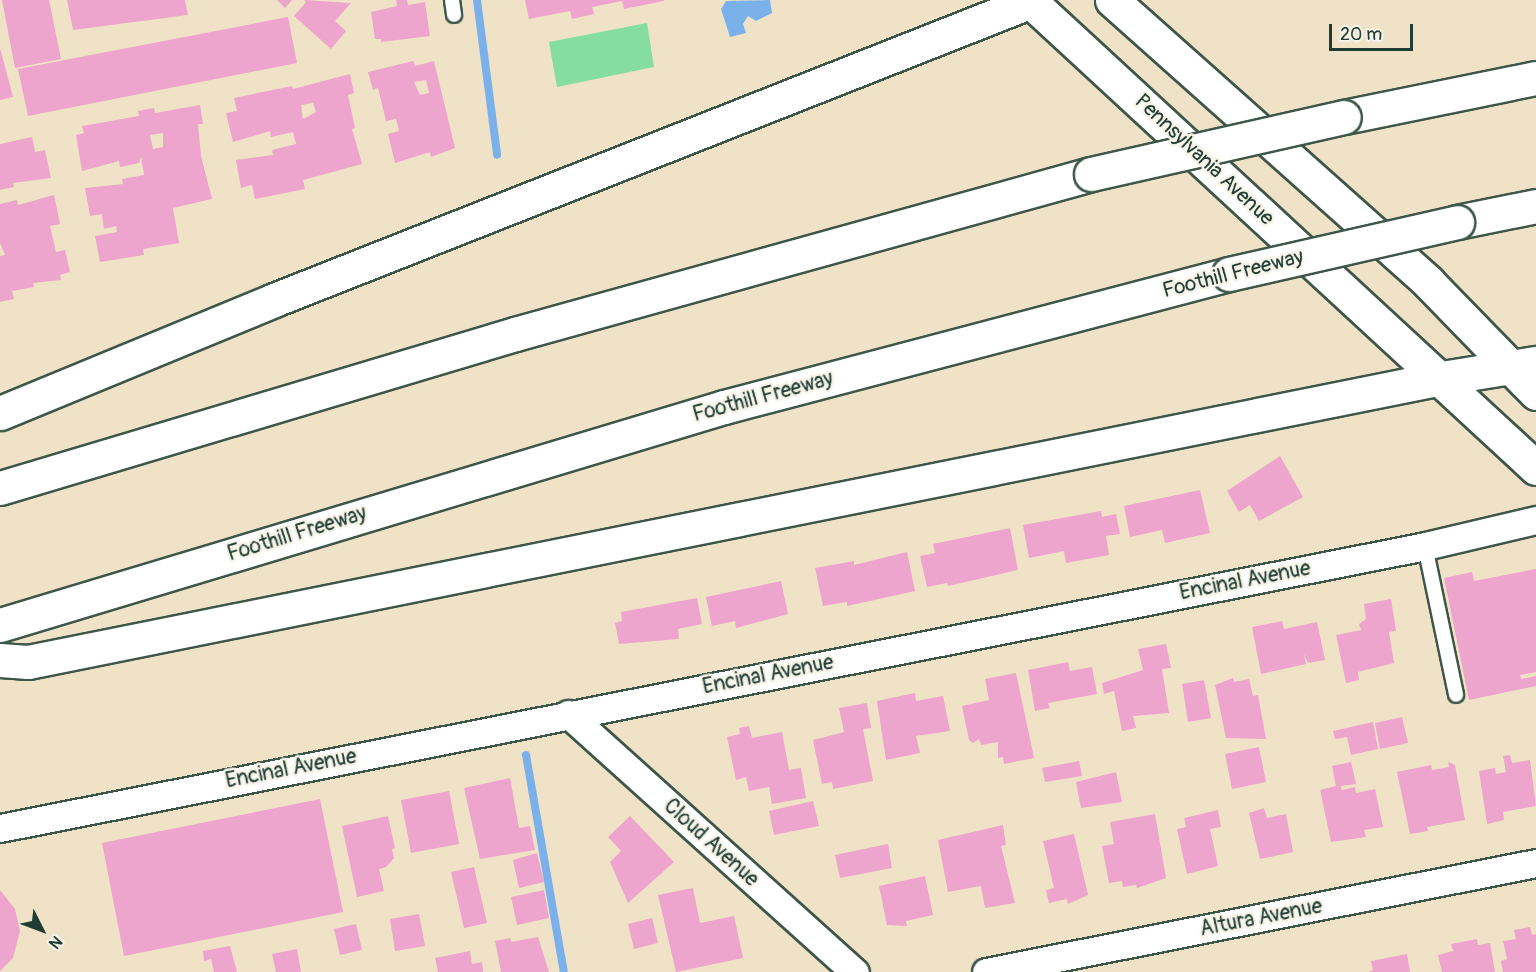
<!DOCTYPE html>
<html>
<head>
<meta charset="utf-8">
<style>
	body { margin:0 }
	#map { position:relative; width:1536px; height:972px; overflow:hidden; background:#f0e2c6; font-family:Pangolin,sans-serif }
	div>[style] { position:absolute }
	.green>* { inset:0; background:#85dda1 }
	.water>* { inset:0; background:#7bb1ea }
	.stream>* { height:8px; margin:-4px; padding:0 4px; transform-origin:4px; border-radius:4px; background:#7bb1ea }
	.building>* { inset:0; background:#eea5cd }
	.roads { filter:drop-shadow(2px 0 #3e564a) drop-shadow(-2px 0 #3e564a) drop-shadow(0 2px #3e564a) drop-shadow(0 -2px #3e564a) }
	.service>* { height:14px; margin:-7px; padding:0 7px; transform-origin:7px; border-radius:7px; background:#fff }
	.minor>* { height:27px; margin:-13.5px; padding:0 13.5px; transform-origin:13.5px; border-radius:13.5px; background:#fff }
	.secondary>* { height:33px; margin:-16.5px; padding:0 16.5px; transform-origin:16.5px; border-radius:16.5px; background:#fff }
	.motorway>* { height:33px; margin:-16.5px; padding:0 16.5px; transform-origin:16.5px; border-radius:16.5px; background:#fff }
	.bridges { filter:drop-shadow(2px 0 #3e564a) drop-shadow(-2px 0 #3e564a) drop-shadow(0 2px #3e564a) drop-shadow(0 -2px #3e564a) }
	.motorway-bridge>* { height:33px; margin:-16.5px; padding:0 16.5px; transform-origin:16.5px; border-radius:16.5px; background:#fff }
	span { translate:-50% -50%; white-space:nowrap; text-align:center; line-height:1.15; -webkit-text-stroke:5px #f7f3e8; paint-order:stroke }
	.street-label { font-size:21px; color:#1f3d34 }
	.north { position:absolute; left:12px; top:900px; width:60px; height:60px; -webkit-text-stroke:4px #f7f3e8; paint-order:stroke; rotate:132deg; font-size:16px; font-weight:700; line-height:24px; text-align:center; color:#1f3d34 }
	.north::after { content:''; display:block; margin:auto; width:21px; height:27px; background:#1f3d34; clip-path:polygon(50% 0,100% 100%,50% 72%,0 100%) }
	.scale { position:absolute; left:1329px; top:24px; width:84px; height:27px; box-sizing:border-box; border:3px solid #1f3d34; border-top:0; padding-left:8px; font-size:18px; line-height:21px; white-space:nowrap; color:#1f3d34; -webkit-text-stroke:4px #f7f3e8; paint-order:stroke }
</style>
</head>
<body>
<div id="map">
	<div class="green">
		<div style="clip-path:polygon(647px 23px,654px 67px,557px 87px,549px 42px)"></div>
	</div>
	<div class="water">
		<div style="clip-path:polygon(770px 0,772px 13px,756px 21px,748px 16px,743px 24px,746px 33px,730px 37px,721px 9px,726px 1px)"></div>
	</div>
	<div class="stream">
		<div style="left:477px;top:0;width:156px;rotate:82.6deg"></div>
		<div style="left:526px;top:755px;width:220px;rotate:80.1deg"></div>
	</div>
	<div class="building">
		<div style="clip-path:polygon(2px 0,49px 0,61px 59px,15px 68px)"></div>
		<div style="clip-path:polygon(67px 0,185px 0,188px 15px,73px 30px)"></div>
		<div style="clip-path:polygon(277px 0,292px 0,285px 8px)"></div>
		<div style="clip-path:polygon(304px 0,351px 3px,335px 21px,346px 31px,331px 49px,294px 16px,306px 2px)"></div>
		<div style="clip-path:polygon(396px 0,407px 0,408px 5px,425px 2px,430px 36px,381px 42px,381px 39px,375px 39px,371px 12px,397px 6px)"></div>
		<div style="clip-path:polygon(525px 0,664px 0,664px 1px,624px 9px,622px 1px,592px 7px,594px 14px,572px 19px,570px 11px,529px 19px)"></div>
		<div style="clip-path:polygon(288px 17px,297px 63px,28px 116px,18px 69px)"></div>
		<div style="clip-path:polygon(0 48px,13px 97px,0 100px)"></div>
		<div style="clip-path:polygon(evenodd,413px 61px,415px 66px,434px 61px,455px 148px,431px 157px,430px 152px,395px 163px,388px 134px,399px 131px,396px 119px,386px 121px,378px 88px,373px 90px,368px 72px,413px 61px,426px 80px,429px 93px,420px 95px,414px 82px,426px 80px)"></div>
		<div style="clip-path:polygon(evenodd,350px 74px,354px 93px,348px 95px,355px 128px,352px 129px,362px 164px,303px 180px,305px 189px,255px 199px,252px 185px,241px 188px,236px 160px,273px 155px,272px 150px,296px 144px,293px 132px,271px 137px,270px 131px,233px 142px,226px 113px,237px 111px,234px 98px,292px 86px,293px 89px,350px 74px,313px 103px,316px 112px,303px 119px,301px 105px,313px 103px)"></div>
		<div style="clip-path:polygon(evenodd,200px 105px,203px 124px,198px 124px,201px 156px,212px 199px,173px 208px,179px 243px,143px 249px,144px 255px,100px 262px,95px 236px,117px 232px,116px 226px,104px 229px,102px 214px,90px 216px,85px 188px,123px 184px,122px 179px,144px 175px,141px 157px,139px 163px,120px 167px,119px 161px,82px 171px,76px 135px,84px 133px,82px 126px,139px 116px,138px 111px,154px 108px,155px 113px,200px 105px,163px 133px,163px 147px,153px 149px,150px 135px,163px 133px)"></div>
		<div style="clip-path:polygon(32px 137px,35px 152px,45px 150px,51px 178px,13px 183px,14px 187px,0 190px,0 144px)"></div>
		<div style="clip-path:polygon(54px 195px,60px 224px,50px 226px,56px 252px,65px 250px,70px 272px,60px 275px,61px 280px,33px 283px,34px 287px,12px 291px,14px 299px,0 302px,0 256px,5px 255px,0 243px,0 204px,17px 200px,18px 205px)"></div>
		<div style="clip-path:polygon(1280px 456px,1303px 497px,1259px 521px,1250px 505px,1239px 512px,1227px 491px)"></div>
		<div style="clip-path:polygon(1200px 490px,1210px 533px,1165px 543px,1162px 530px,1130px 537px,1124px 506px)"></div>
		<div style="clip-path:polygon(1101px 511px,1102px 517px,1116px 514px,1120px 534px,1106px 536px,1109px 555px,1066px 563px,1064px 551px,1029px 558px,1023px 525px)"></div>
		<div style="clip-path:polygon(1010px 528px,1018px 570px,948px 586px,947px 583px,927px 587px,920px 556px,935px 553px,933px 544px)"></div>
		<div style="clip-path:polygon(907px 552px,915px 591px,847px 606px,847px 602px,823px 606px,815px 568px,854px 561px,854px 565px)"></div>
		<div style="clip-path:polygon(1536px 569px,1536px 672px,1520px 675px,1521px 679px,1536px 676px,1536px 686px,1469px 700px,1444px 578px,1472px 572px,1474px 581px)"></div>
		<div style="clip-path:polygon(781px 581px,788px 614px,736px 628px,735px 621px,712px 626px,706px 597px)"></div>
		<div style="clip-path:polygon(697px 598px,702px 624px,678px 629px,679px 639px,619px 644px,615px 623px,622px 621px,621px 612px)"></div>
		<div style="clip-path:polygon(1391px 599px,1396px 631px,1389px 632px,1394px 663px,1358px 672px,1359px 680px,1346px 683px,1336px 635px,1361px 630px,1359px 624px,1366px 619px,1364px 604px)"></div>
		<div style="clip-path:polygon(1282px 621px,1284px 629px,1317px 622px,1325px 660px,1308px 663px,1304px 654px,1306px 664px,1261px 674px,1252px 627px)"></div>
		<div style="clip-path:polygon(1166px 644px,1171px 668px,1162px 669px,1169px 713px,1133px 716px,1136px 728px,1122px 731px,1114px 691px,1104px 694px,1102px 683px,1143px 670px,1138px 649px)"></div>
		<div style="clip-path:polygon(1068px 662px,1070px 671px,1092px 667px,1097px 694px,1048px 703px,1050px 708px,1035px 711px,1028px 670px)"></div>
		<div style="clip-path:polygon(1016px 673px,1034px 758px,1004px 764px,1003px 757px,998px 758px,998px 742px,981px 745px,979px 739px,973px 743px,969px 740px,962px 706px,989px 700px,985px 679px)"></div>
		<div style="clip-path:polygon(1233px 678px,1234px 682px,1249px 679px,1253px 696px,1258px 695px,1266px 739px,1226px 738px,1215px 685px)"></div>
		<div style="clip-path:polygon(1204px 680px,1211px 718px,1188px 722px,1182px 684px)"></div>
		<div style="clip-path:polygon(915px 693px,916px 701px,943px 696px,950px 731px,916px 736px,920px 753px,886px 760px,877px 701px)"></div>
		<div style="clip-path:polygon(867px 703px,871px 728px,863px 729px,873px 781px,833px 789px,832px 782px,822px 784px,813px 740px,844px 732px,839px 708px)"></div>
		<div style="clip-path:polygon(1402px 717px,1408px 743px,1380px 749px,1375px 723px)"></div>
		<div style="clip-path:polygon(1373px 722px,1378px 749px,1351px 755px,1347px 737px,1335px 739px,1333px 731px)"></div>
		<div style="clip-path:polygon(749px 726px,752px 738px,782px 732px,789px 770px,801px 768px,806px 798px,772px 804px,769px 787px,749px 791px,746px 777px,736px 780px,727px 737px,740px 734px,739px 728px)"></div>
		<div style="clip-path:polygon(1259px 747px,1266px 782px,1232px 789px,1225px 754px)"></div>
		<div style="clip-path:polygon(1510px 755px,1512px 763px,1530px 760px,1536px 806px,1503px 812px,1504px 820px,1487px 824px,1479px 771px,1495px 768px,1496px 774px,1506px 772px,1503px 756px)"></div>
		<div style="clip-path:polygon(1079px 761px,1082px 776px,1045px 782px,1042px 768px)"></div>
		<div style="clip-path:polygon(1351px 762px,1356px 784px,1341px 786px,1342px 790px,1355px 787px,1356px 793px,1375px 789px,1383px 827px,1364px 830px,1366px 837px,1331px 842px,1320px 790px,1336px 786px,1332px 766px)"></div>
		<div style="clip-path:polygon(1448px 762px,1455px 765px,1465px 820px,1427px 827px,1428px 831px,1410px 834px,1397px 772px,1431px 765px,1432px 770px,1449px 767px)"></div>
		<div style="clip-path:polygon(1116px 772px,1122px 802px,1081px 808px,1076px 782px)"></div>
		<div style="clip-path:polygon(510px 778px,519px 828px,530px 826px,535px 850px,480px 859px,464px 788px)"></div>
		<div style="clip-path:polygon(449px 791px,459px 844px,411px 853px,401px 800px)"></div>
		<div style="clip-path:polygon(320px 799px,343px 912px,124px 956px,102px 843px)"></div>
		<div style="clip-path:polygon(813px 801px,819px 826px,774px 835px,769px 811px)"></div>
		<div style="clip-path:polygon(1264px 808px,1267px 818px,1286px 814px,1293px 852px,1260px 859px,1249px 813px)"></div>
		<div style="clip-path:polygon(1218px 810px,1221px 827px,1210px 829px,1218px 866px,1187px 874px,1177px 829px,1186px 827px,1184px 818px)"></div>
		<div style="clip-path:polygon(1155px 814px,1166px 878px,1137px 888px,1136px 885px,1123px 887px,1122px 881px,1109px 883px,1102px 846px,1114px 844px,1110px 822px)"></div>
		<div style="clip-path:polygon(388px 816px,395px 848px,392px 849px,394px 858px,386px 867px,379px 869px,384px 891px,357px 897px,342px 826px)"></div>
		<div style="clip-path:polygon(630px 816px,674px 862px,628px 903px,610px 862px,621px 851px,608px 837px)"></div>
		<div style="clip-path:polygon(1003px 825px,1006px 845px,1001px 846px,1015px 903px,985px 908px,981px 886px,948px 892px,938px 840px)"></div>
		<div style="clip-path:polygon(1074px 834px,1088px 895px,1068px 904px,1067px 899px,1049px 903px,1046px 890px,1054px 888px,1043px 841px)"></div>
		<div style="clip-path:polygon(888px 844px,892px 868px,840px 878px,835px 855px)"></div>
		<div style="clip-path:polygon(537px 853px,544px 882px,519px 888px,513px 860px)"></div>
		<div style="clip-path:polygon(474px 867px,487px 923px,464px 928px,451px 872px)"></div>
		<div style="clip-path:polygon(925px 876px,933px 915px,906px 921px,907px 926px,887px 925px,879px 886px)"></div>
		<div style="clip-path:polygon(693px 888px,700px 923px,734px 916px,743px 958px,676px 972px,658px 895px)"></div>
		<div style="clip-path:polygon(0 890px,15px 909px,20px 931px,13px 958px,0 971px)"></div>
		<div style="clip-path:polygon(544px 890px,549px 918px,517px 925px,511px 897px)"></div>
		<div style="clip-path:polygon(419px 914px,425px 946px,395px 951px,390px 919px)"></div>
		<div style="clip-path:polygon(652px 918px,658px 943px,634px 949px,628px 924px)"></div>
		<div style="clip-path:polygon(356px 924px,362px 950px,340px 955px,334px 929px)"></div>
		<div style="clip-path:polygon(1530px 927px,1532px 935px,1536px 934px,1536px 972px,1503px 972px,1501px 961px,1507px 959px,1503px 941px,1516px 939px,1514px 930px)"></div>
		<div style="clip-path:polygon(538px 937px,549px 972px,501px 972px,495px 941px,510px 938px,511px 942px)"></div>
		<div style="clip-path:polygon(1477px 939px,1478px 945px,1490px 943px,1495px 972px,1442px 972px,1438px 955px,1453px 951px,1451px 944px)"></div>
		<div style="clip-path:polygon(230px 946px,237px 972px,214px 972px,211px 959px,204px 961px,203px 951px)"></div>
		<div style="clip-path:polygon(297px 949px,301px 972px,276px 972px,272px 954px)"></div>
		<div style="clip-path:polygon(470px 951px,472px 964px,482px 962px,483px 972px,438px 972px,435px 958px)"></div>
		<div style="clip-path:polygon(1407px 954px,1410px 972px,1369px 972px,1373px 970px,1371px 961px)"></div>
	</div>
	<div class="roads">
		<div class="service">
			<div style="left:452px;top:0;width:15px;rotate:82deg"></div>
			<div style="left:1425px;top:546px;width:152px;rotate:78.2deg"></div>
		</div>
		<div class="minor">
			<div style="left:568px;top:714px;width:386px;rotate:42deg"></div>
			<div style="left:0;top:828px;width:1453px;rotate:-11.19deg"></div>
			<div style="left:1425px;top:546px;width:114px;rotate:-13.2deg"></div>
			<div style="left:986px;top:972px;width:561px;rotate:-11.21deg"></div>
		</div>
		<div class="secondary">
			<div style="left:1029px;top:0;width:690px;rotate:42.71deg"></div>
			<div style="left:1112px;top:0;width:424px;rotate:41.7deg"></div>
			<div style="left:1428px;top:282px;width:155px;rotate:45.8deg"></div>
		</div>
		<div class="motorway">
			<div style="left:1344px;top:117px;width:196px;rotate:-11.5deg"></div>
			<div style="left:1457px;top:222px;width:81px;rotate:-11.4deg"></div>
			<div style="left:0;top:413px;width:296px;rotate:-22.4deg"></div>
			<div style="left:274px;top:300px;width:817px;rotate:-21.54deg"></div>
			<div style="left:0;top:488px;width:538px;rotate:-16.65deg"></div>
			<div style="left:515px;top:334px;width:598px;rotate:-15.52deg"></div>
			<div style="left:0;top:625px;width:756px;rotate:-16.76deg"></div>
			<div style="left:724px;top:407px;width:522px;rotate:-14.75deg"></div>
			<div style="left:0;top:660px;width:28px;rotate:4deg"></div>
			<div style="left:28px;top:662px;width:1442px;rotate:-11.36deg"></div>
			<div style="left:1442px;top:378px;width:95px;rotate:-9.1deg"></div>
		</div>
	</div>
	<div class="bridges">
		<div class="motorway-bridge">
			<div style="left:1091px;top:174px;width:259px;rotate:-12.7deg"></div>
			<div style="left:1229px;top:274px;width:234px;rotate:-12.8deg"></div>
		</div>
	</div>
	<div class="street-label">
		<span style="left:1204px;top:160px;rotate:43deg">Pennsylvania Avenue</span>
		<span style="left:1233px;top:274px;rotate:-14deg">Foothill Freeway</span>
		<span style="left:763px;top:397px;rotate:-15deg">Foothill Freeway</span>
		<span style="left:297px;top:534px;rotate:-17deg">Foothill Freeway</span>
		<span style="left:1245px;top:581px;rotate:-11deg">Encinal Avenue</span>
		<span style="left:768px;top:675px;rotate:-11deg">Encinal Avenue</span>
		<span style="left:291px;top:769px;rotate:-11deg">Encinal Avenue</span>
		<span style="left:711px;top:843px;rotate:42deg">Cloud Avenue</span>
		<span style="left:1261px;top:918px;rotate:-11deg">Altura Avenue</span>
	</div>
	<div class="north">N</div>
	<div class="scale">20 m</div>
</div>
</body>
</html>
